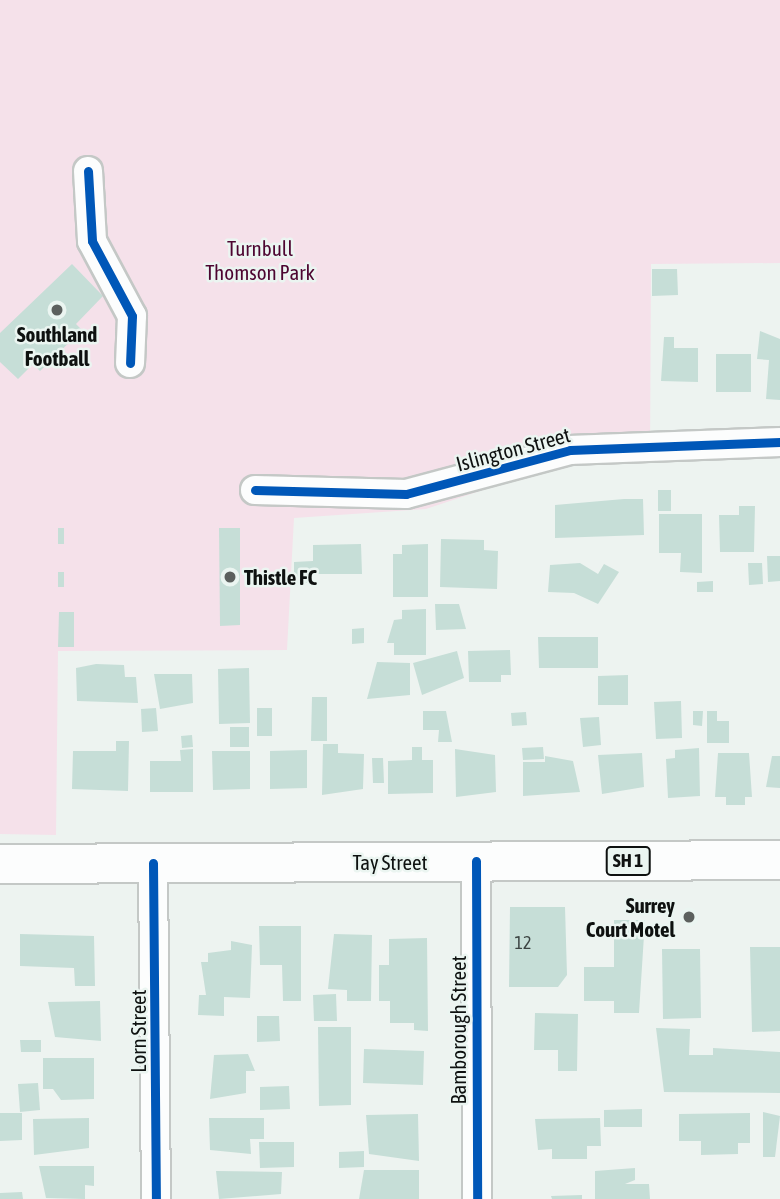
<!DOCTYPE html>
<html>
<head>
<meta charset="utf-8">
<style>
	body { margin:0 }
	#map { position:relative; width:780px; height:1199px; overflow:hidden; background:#edf3f0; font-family:"Asap Condensed",sans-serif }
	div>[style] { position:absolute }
	.green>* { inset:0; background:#f5e1ea }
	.building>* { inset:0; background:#c6ded7 }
	.roads { filter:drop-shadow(2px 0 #c4c8c6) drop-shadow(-2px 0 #c4c8c6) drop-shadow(0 2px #c4c8c6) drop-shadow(0 -2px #c4c8c6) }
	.minor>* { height:28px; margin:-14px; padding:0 14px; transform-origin:14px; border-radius:14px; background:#fcfdfd }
	.trunk>* { height:38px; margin:-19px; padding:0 19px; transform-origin:19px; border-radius:19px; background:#fcfdfd }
	.cycleway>* { height:9px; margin:-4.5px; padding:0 4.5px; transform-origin:4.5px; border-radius:4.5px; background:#0057b8 }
	.dots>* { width:19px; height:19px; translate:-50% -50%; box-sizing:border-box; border:4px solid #ebf5f1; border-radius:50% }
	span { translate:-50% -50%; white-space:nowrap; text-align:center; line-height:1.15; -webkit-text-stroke:5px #ebf5f1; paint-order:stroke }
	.number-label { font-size:18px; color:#3c4442 }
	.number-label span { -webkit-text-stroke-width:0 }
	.shield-label span { padding:2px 5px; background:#ebf5f1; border:2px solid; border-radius:5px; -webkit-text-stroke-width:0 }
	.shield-label { font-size:19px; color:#0e1110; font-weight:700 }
	.park-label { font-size:21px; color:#4d0531 }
	.poi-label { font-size:21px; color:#0e1110; font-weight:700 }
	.left { translate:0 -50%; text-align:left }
	.right { translate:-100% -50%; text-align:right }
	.street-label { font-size:21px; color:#0e1110 }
</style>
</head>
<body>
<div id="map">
	<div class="green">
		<div style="clip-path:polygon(0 0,780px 0,780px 263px,651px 264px,650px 463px,561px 464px,426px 509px,294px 518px,287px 650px,58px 651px,56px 835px,0 834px)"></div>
	</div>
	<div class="building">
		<div style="clip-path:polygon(72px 264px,103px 296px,76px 324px,82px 330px,40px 371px,33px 364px,18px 379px,0 362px,0 333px)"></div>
		<div style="clip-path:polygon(652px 269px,677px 269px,678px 295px,652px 296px)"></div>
		<div style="clip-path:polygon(760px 331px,780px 339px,780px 400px,766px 399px,769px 360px,757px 359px)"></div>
		<div style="clip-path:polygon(664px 337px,674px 337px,674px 348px,698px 348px,698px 382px,661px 381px)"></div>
		<div style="clip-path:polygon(716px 354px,751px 354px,751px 392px,716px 392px)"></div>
		<div style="clip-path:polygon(658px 490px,671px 490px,671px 511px,658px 511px)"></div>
		<div style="clip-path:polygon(624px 499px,643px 499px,644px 535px,555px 538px,555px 505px)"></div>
		<div style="clip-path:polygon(739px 506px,755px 506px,754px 552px,720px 552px,719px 515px,739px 515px)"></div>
		<div style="clip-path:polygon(659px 514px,702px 514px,702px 573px,680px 572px,681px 553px,659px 553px)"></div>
		<div style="clip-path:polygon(58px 528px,64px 528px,64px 544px,58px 544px)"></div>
		<div style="clip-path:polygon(219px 528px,240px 528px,240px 625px,220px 626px)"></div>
		<div style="clip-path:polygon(441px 539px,484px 540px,484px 550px,498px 551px,497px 589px,440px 587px)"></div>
		<div style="clip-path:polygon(361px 544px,362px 574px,313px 574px,313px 583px,294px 583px,294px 562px,313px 561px,313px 545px)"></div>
		<div style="clip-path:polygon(428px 544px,428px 597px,393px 597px,393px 554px,402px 554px,402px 545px)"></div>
		<div style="clip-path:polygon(767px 556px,780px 556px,780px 581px,768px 582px)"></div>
		<div style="clip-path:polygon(580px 563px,598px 574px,604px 564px,619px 572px,598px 604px,574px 593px,548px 592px,550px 565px)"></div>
		<div style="clip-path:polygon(748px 563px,762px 563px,763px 584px,749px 585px)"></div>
		<div style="clip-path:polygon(58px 572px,64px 572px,64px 587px,58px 587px)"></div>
		<div style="clip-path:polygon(713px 581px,713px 592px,697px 592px,697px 582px)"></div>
		<div style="clip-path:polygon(435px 604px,459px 604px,466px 629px,436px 630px)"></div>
		<div style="clip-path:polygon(426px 609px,426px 655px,394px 655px,394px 643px,387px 643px,394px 620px,402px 619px,402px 610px)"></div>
		<div style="clip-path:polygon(59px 612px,74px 612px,74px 647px,58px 647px)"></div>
		<div style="clip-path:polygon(364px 628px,364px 643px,352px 644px,352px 629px)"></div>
		<div style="clip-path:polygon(538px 637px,598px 637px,598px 668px,539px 668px)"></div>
		<div style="clip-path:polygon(510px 650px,511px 675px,501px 675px,501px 682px,469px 682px,468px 651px)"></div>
		<div style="clip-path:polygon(457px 651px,464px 678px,422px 695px,413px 663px)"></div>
		<div style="clip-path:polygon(377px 662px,410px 663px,410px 695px,367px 699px)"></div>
		<div style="clip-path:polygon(96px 664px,124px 665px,125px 677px,136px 677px,138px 703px,77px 701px,76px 668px)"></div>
		<div style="clip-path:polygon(249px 668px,250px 723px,219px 724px,218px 669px)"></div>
		<div style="clip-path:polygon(154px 674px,192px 674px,193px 703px,160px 709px)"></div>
		<div style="clip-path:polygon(628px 675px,628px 705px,598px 705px,598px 676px)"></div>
		<div style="clip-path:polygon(312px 697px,327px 697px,327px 741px,311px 741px)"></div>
		<div style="clip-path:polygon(681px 701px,682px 738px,656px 739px,654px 702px)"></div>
		<div style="clip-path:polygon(156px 708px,158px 731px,142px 732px,141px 709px)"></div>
		<div style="clip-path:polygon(257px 708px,272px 708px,272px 736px,257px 736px)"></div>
		<div style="clip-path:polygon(423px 711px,446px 711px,452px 742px,438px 742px,439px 730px,423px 730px)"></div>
		<div style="clip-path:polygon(693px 711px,703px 711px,702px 726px,693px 725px)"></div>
		<div style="clip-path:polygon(707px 711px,717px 711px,717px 721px,729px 721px,729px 743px,707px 743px)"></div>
		<div style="clip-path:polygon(526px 712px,527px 725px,512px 726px,511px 713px)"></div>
		<div style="clip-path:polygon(599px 717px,601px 745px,583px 747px,580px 718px)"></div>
		<div style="clip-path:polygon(230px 727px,249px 727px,249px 747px,230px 747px)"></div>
		<div style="clip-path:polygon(192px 735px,193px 747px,182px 748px,181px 736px)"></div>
		<div style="clip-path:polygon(116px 741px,129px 741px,128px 791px,72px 789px,73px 751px,116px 751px)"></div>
		<div style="clip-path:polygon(323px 744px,338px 744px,338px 753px,364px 754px,363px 789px,322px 795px)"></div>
		<div style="clip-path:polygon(412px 747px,422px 747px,422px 760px,433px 760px,433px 793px,388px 794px,388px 761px,412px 760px)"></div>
		<div style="clip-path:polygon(543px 747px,544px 759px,523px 760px,522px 748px)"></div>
		<div style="clip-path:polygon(699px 748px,700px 796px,668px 798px,666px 759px,675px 758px,675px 750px)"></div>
		<div style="clip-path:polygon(193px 749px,193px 792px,150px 792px,150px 761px,181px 761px,180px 750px)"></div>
		<div style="clip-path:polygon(455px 749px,495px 755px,496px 792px,456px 797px)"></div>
		<div style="clip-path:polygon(307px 750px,307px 788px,270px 789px,270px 751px)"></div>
		<div style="clip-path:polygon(212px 751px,250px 751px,250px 789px,213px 790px)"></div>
		<div style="clip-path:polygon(642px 753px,644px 787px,602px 794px,598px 755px)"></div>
		<div style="clip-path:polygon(718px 753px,749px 753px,752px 797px,745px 797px,745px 805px,726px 805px,726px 797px,715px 797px)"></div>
		<div style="clip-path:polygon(545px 756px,573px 761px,580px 792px,523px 796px,523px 762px,545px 762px)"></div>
		<div style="clip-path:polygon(772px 756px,780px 756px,780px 788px,766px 787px)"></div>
		<div style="clip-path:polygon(372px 758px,383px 758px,384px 783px,373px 783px)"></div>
		<div style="clip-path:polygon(510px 907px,565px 907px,567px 975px,558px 987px,509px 987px)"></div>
		<div style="clip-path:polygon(614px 920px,645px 920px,639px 1013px,614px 1013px,614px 1001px,584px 1001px,584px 967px,614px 967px)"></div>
		<div style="clip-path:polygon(259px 926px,301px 926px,301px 1001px,283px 1001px,282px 965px,260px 965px)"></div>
		<div style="clip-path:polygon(20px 934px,94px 936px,95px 986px,75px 986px,74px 968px,20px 966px)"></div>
		<div style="clip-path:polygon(334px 934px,372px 935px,371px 1001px,347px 1001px,347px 990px,328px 989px)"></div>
		<div style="clip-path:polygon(427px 938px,428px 1031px,414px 1030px,414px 1023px,390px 1023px,390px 1001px,379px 1001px,379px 965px,389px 965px,389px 939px)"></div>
		<div style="clip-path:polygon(231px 941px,252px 945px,250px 998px,224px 997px,224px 1016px,198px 1015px,199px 995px,206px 995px,201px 962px,208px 962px,208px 953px,231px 950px)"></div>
		<div style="clip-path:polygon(750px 947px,780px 947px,780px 1031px,752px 1032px)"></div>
		<div style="clip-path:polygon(662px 949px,700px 949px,701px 1018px,663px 1019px)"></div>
		<div style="clip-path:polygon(336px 994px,337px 1021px,314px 1021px,313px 995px)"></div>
		<div style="clip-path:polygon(100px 1001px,101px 1041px,55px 1037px,48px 1002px)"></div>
		<div style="clip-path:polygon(535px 1013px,578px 1014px,577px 1071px,558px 1071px,558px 1050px,534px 1050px)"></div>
		<div style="clip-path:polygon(257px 1016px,279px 1016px,280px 1041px,257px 1042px)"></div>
		<div style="clip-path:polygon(318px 1027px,351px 1027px,351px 1105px,319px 1106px)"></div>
		<div style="clip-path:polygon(656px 1028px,690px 1029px,689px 1055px,713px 1055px,713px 1048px,780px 1052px,780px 1093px,664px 1092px)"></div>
		<div style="clip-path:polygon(20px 1040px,41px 1040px,41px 1052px,21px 1052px)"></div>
		<div style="clip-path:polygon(364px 1049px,424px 1051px,423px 1085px,363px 1083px)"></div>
		<div style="clip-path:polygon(248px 1054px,255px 1071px,246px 1071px,246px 1093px,210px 1099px,214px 1055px)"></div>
		<div style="clip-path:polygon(43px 1058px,94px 1058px,94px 1099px,61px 1100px,53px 1089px,43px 1089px)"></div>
		<div style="clip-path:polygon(38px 1083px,40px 1110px,20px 1112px,18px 1084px)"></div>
		<div style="clip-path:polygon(289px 1086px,290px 1109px,260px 1110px,260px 1087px)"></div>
		<div style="clip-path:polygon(642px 1109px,642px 1127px,604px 1127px,604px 1110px)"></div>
		<div style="clip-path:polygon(763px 1112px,780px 1116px,775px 1157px,763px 1157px)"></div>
		<div style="clip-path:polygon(0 1113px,22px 1113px,22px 1140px,0 1141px)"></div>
		<div style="clip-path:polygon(750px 1113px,750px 1143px,738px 1143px,738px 1154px,701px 1155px,701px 1141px,679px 1141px,679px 1114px)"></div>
		<div style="clip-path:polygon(418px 1114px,419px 1161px,369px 1154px,366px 1115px)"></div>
		<div style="clip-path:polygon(89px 1118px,89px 1148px,34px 1155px,33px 1119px)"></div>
		<div style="clip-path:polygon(209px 1118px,264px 1118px,264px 1139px,250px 1139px,251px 1154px,210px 1150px)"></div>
		<div style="clip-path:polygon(600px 1118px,601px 1146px,587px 1146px,587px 1159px,552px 1159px,552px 1149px,538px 1150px,535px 1119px)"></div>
		<div style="clip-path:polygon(259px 1142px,294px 1142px,294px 1167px,260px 1168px)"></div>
		<div style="clip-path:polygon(364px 1151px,364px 1167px,339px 1168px,339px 1152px)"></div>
		<div style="clip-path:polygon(39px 1166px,94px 1166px,94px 1186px,85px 1185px,85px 1199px,46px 1198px)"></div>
		<div style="clip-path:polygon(635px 1168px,635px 1180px,625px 1184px,649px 1184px,650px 1199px,595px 1199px,595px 1171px)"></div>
		<div style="clip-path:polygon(364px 1170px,419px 1170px,419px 1199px,359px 1199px)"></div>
		<div style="clip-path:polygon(216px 1171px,282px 1172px,281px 1194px,219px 1199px)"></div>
		<div style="clip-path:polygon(22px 1192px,23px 1199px,0 1199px,0 1193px)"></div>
		<div style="clip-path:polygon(582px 1195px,582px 1199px,552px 1199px,551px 1196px)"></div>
	</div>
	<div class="roads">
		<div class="minor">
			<div style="left:88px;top:171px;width:70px;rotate:86.7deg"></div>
			<div style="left:92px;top:241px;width:85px;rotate:61.9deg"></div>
			<div style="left:132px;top:316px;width:47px;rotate:92.4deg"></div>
			<div style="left:255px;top:490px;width:151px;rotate:1.5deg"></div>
			<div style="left:406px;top:494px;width:170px;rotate:-15deg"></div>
			<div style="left:570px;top:450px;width:210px;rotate:-2.2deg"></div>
			<div style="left:476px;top:861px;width:338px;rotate:89.8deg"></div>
			<div style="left:153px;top:863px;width:336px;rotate:89.5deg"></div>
		</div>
		<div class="trunk">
			<div style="left:0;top:864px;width:780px;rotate:-0.29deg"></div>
		</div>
	</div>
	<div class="cycleway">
		<div style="left:88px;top:171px;width:70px;rotate:86.7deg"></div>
		<div style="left:92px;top:241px;width:85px;rotate:61.9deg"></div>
		<div style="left:132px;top:316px;width:47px;rotate:92.4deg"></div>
		<div style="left:255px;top:490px;width:151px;rotate:1.5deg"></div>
		<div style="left:406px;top:494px;width:170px;rotate:-15deg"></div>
		<div style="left:570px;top:450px;width:210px;rotate:-2.2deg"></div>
		<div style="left:476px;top:861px;width:338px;rotate:89.8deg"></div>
		<div style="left:153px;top:863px;width:336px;rotate:89.5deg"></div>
	</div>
	<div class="dots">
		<div style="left:57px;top:310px;background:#5c605e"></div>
		<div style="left:230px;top:577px;background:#5c605e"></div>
		<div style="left:689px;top:917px;background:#5c605e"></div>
	</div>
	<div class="number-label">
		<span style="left:523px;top:943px">12</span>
	</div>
	<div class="shield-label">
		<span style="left:628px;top:861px">SH 1</span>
	</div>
	<div class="park-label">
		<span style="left:260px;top:260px">Turnbull<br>Thomson Park</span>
	</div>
	<div class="poi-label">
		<span style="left:57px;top:346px">Southland<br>Football</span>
		<span class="left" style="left:244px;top:577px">Thistle FC</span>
		<span class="right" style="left:675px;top:917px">Surrey<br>Court Motel</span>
	</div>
	<div class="street-label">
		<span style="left:513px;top:449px;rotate:-15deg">Islington Street</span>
		<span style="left:390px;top:862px">Tay Street</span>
		<span style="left:458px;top:1030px;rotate:-90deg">Bamborough Street</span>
		<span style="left:138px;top:1031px;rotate:-90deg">Lorn Street</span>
	</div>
</div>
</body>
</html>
